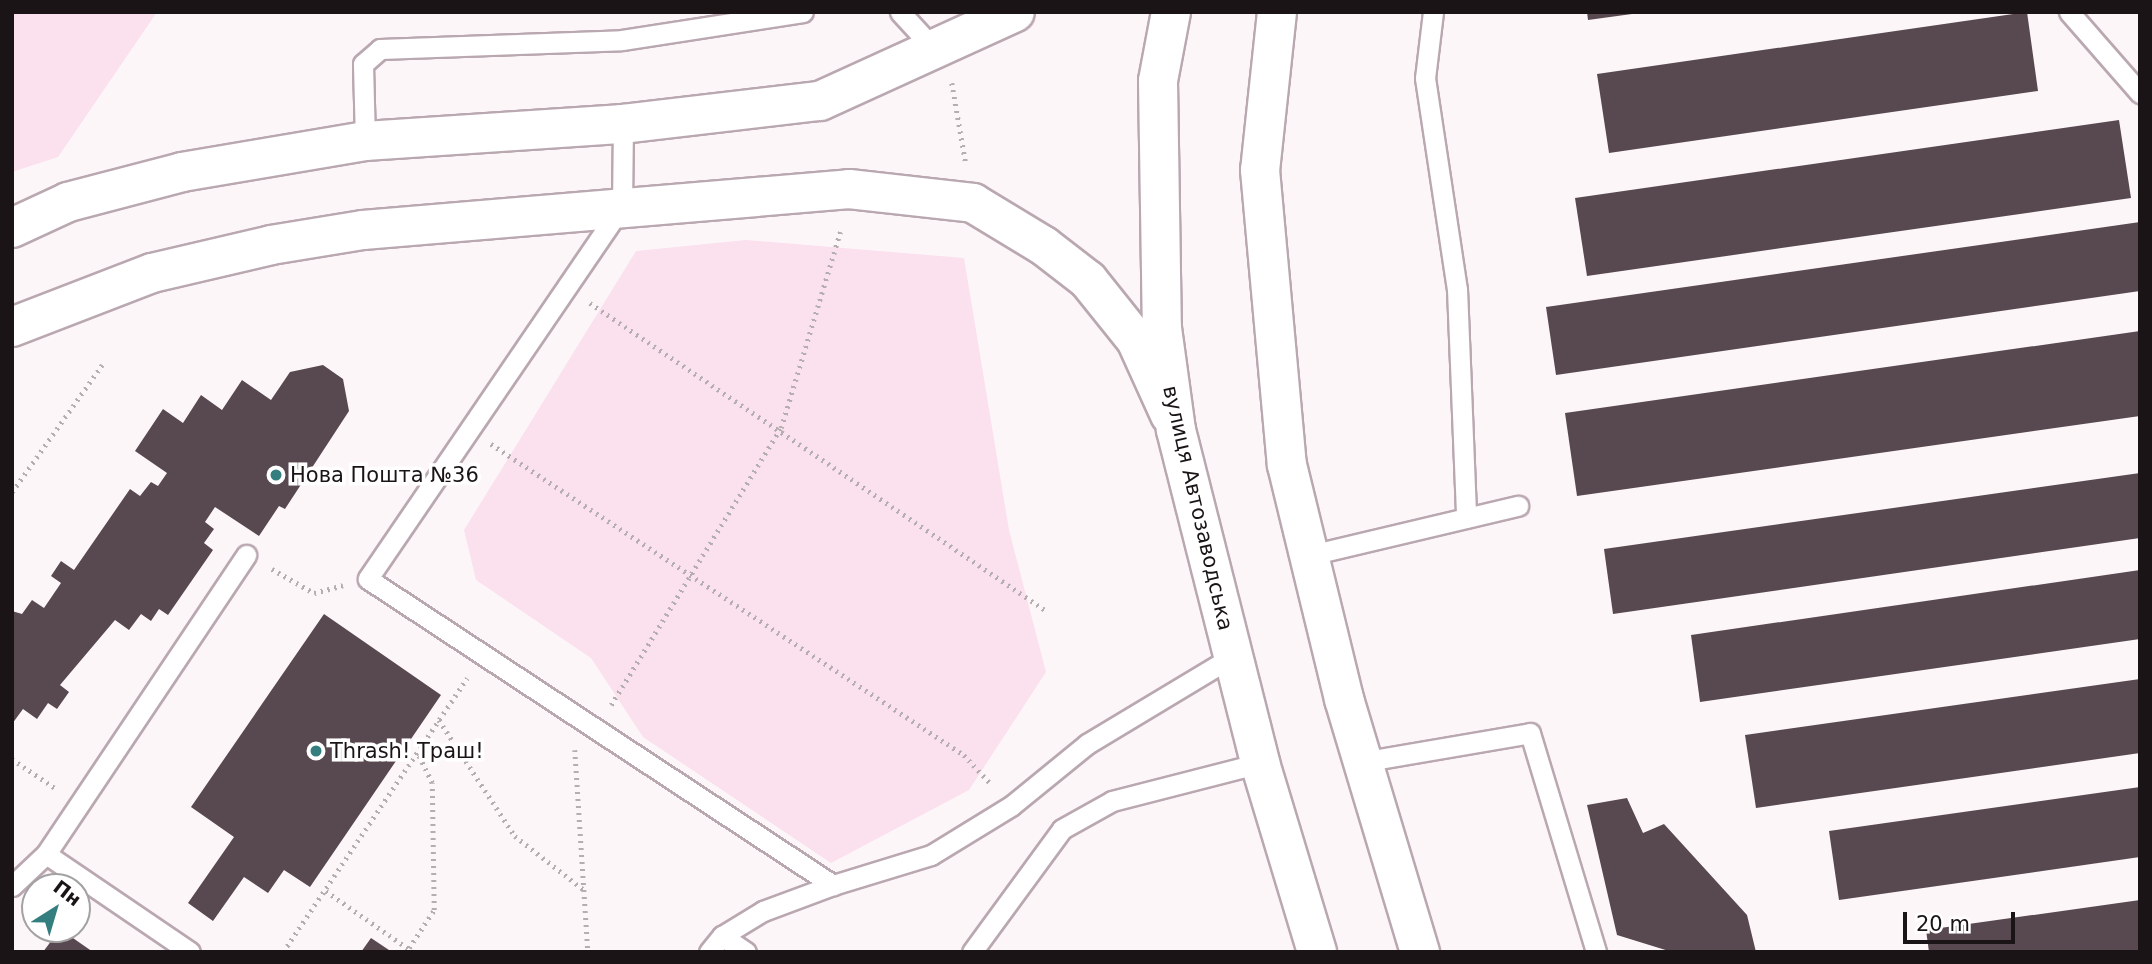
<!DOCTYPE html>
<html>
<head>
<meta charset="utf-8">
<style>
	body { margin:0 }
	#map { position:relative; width:2152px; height:964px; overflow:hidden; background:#fdf6f9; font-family:"DejaVu Sans",sans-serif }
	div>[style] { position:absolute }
	.green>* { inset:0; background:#fbe0ed }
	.building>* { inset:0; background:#584950 }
	.path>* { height:4.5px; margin-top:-2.25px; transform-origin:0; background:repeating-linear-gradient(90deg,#b4aeb1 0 2px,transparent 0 7px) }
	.roads { filter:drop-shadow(2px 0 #baa8b1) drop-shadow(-2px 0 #baa8b1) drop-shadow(0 2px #baa8b1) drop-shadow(0 -2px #baa8b1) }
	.service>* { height:19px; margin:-9.5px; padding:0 9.5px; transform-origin:9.5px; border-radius:9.5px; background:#fff }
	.tertiary>* { height:38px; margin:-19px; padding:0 19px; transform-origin:19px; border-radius:19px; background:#fff }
	.primary>* { height:38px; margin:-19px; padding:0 19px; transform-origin:19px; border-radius:19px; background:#fff }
	.dots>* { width:19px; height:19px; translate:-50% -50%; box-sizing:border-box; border:4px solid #fff; border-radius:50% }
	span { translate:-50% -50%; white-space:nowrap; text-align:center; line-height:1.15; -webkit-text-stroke:7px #fff; paint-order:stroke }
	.poi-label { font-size:21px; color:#1a1417 }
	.left { translate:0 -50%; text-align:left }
	.street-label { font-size:21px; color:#1a1417 }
	.frame { position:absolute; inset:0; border:14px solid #1a1417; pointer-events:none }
	.north { position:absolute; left:21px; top:873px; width:70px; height:70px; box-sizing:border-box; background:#fff; border:2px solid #a3a1a2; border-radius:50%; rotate:37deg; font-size:19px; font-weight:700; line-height:28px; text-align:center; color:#1a1417 }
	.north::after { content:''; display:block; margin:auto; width:24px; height:32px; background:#357e80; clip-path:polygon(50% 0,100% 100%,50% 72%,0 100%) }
	.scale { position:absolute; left:1903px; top:912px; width:112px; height:32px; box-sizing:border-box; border:4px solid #1a1417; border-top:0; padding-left:9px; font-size:21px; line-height:24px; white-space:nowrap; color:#1a1417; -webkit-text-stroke:5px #fff; paint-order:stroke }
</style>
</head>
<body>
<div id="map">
	<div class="green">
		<div style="clip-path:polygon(12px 12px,157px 12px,58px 157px,12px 172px)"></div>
		<div style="clip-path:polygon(746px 240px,964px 258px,1009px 530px,1046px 672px,969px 790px,831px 863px,643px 737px,591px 658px,476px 580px,464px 530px,636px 251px)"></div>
	</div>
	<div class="building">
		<div style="clip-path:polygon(1587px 12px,1632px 12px,1632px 14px,1588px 20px)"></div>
		<div style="clip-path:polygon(2027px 12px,2038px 91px,1609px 153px,1597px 74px)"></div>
		<div style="clip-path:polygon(2119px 120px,2131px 198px,1587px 276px,1575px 198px)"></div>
		<div style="clip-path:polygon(2140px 222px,2140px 291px,1556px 375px,1546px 307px)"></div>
		<div style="clip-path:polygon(2140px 331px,2140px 416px,1577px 496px,1565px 413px)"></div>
		<div style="clip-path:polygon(323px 365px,343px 379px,349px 411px,285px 509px,279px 506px,259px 536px,215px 507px,205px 522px,214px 529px,204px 543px,213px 550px,168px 615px,159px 609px,151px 621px,141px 614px,129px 630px,115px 620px,60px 685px,69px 692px,57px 709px,48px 703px,37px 719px,23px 709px,12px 724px,12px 611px,22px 614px,32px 600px,44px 608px,61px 583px,51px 576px,61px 561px,74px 570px,130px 489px,140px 496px,151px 482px,158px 486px,167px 473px,135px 451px,163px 409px,183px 423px,201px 395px,222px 410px,242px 380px,271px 400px,290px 372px)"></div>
		<div style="clip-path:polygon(2140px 473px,2140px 538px,1613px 614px,1604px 549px)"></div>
		<div style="clip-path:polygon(2140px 570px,2140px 639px,1700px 702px,1691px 635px)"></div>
		<div style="clip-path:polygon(324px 614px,441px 695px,310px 887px,284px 870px,268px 893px,244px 877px,213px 921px,188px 903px,234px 837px,191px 807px)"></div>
		<div style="clip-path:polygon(2140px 679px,2140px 753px,1756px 808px,1745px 735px)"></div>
		<div style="clip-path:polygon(2140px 787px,2140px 857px,1839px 900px,1829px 831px)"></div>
		<div style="clip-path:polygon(1627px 798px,1643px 833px,1664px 824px,1747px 915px,1756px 952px,1672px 952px,1617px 935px,1587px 805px)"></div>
		<div style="clip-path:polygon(2140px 900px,2140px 952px,1929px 952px,1926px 930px)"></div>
		<div style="clip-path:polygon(60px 929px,93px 952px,43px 952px)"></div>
		<div style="clip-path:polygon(371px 938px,392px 952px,361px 952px)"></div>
	</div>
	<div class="path">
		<div style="left:952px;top:83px;width:82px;rotate:80.2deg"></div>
		<div style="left:590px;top:303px;width:549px;rotate:34.01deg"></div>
		<div style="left:491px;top:444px;width:566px;rotate:33.33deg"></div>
		<div style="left:964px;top:755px;width:41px;rotate:47deg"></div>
		<div style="left:12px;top:492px;width:156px;rotate:-54.7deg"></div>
		<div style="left:272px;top:569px;width:48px;rotate:29.7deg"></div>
		<div style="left:314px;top:593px;width:30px;rotate:-15deg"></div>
		<div style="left:611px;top:705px;width:325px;rotate:-58.5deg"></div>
		<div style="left:781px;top:428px;width:205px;rotate:-73.2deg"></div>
		<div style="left:439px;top:720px;width:139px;rotate:56.8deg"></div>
		<div style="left:515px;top:836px;width:88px;rotate:38deg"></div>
		<div style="left:575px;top:750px;width:202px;rotate:86.3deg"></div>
		<div style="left:12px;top:759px;width:52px;rotate:34deg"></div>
		<div style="left:326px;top:891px;width:106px;rotate:35deg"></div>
		<div style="left:409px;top:948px;width:45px;rotate:-56.7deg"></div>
		<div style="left:434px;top:910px;width:127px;rotate:-90.9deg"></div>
		<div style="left:432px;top:783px;width:32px;rotate:-116deg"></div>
		<div style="left:283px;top:952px;width:330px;rotate:-56.1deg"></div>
	</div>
	<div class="roads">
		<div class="service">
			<div style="left:900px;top:12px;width:52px;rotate:47.4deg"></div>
			<div style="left:1433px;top:12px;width:66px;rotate:96.9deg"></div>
			<div style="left:1425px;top:78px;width:213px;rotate:81.4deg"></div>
			<div style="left:1457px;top:289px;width:229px;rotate:87.7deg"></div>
			<div style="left:2069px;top:12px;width:108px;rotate:48.8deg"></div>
			<div style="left:623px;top:124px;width:82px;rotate:90.7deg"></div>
			<div style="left:622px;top:206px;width:451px;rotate:124.3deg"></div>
			<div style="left:368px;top:579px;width:557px;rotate:33.35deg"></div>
			<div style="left:833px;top:885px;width:102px;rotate:-17deg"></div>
			<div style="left:931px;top:855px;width:94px;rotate:-31.5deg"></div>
			<div style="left:1011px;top:806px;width:98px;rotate:-39.2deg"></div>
			<div style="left:1087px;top:744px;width:169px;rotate:-31deg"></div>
			<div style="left:365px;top:141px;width:77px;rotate:-91.5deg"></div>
			<div style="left:363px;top:64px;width:23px;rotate:-41deg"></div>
			<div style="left:380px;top:49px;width:242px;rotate:-2.1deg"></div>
			<div style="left:622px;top:40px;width:183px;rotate:-8.8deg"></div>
			<div style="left:1310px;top:555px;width:214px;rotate:-13.3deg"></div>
			<div style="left:1367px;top:761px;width:165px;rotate:-9.7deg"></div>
			<div style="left:1530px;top:733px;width:229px;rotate:73.2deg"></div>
			<div style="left:46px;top:854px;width:174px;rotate:34.2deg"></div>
			<div style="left:12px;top:886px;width:47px;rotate:-43.3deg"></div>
			<div style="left:46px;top:854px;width:360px;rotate:-56.2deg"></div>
			<div style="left:722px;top:936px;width:29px;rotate:34deg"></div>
			<div style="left:709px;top:952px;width:21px;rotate:-51deg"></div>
			<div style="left:722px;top:936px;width:48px;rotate:-31.4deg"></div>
			<div style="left:763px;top:911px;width:75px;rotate:-20.4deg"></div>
			<div style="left:972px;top:952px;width:152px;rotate:-53.8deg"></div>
			<div style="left:1062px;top:829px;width:57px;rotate:-29.2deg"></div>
			<div style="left:1112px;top:801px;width:153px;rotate:-14.4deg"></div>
		</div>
		<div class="tertiary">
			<div style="left:12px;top:228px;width:62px;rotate:-24.9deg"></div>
			<div style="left:68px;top:202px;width:118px;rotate:-14.7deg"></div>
			<div style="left:182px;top:172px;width:186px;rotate:-9.6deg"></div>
			<div style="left:365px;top:141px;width:259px;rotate:-3.8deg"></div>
			<div style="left:623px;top:124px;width:198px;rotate:-6.7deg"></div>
			<div style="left:820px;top:101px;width:214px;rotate:-24.5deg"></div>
			<div style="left:12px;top:327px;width:150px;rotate:-21.1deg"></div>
			<div style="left:152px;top:273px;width:122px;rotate:-13.2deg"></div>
			<div style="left:271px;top:245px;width:93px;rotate:-9.3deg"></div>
			<div style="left:363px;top:230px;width:488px;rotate:-4.8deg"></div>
			<div style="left:849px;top:189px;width:125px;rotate:6.4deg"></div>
			<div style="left:973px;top:203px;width:83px;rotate:31.2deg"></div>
			<div style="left:1044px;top:246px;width:56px;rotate:37.7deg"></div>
			<div style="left:1088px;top:280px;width:77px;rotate:51.3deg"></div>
			<div style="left:1136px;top:340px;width:82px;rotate:65.6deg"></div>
		</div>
		<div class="primary">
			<div style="left:1171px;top:12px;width:70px;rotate:100.7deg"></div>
			<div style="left:1158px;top:81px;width:247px;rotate:89.1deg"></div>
			<div style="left:1162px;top:328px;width:103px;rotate:82.2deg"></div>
			<div style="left:1176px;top:430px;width:343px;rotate:75.8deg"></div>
			<div style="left:1260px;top:763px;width:197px;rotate:73.2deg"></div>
			<div style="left:1277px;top:12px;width:159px;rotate:96.1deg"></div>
			<div style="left:1260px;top:170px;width:296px;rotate:84.8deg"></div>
			<div style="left:1287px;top:465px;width:241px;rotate:76.3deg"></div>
			<div style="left:1344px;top:699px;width:264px;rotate:73.3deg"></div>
		</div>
	</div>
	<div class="dots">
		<div style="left:276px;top:475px;background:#357e80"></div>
		<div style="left:316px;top:751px;background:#357e80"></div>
	</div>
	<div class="poi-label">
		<span class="left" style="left:290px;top:475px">Нова Пошта №36</span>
		<span class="left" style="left:330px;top:751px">Thrash! Траш!</span>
	</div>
	<div class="street-label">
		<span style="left:1198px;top:508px;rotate:77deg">вулиця Автозаводська</span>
	</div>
	<div class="frame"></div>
	<div class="north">Пн</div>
	<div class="scale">20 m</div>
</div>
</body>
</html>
